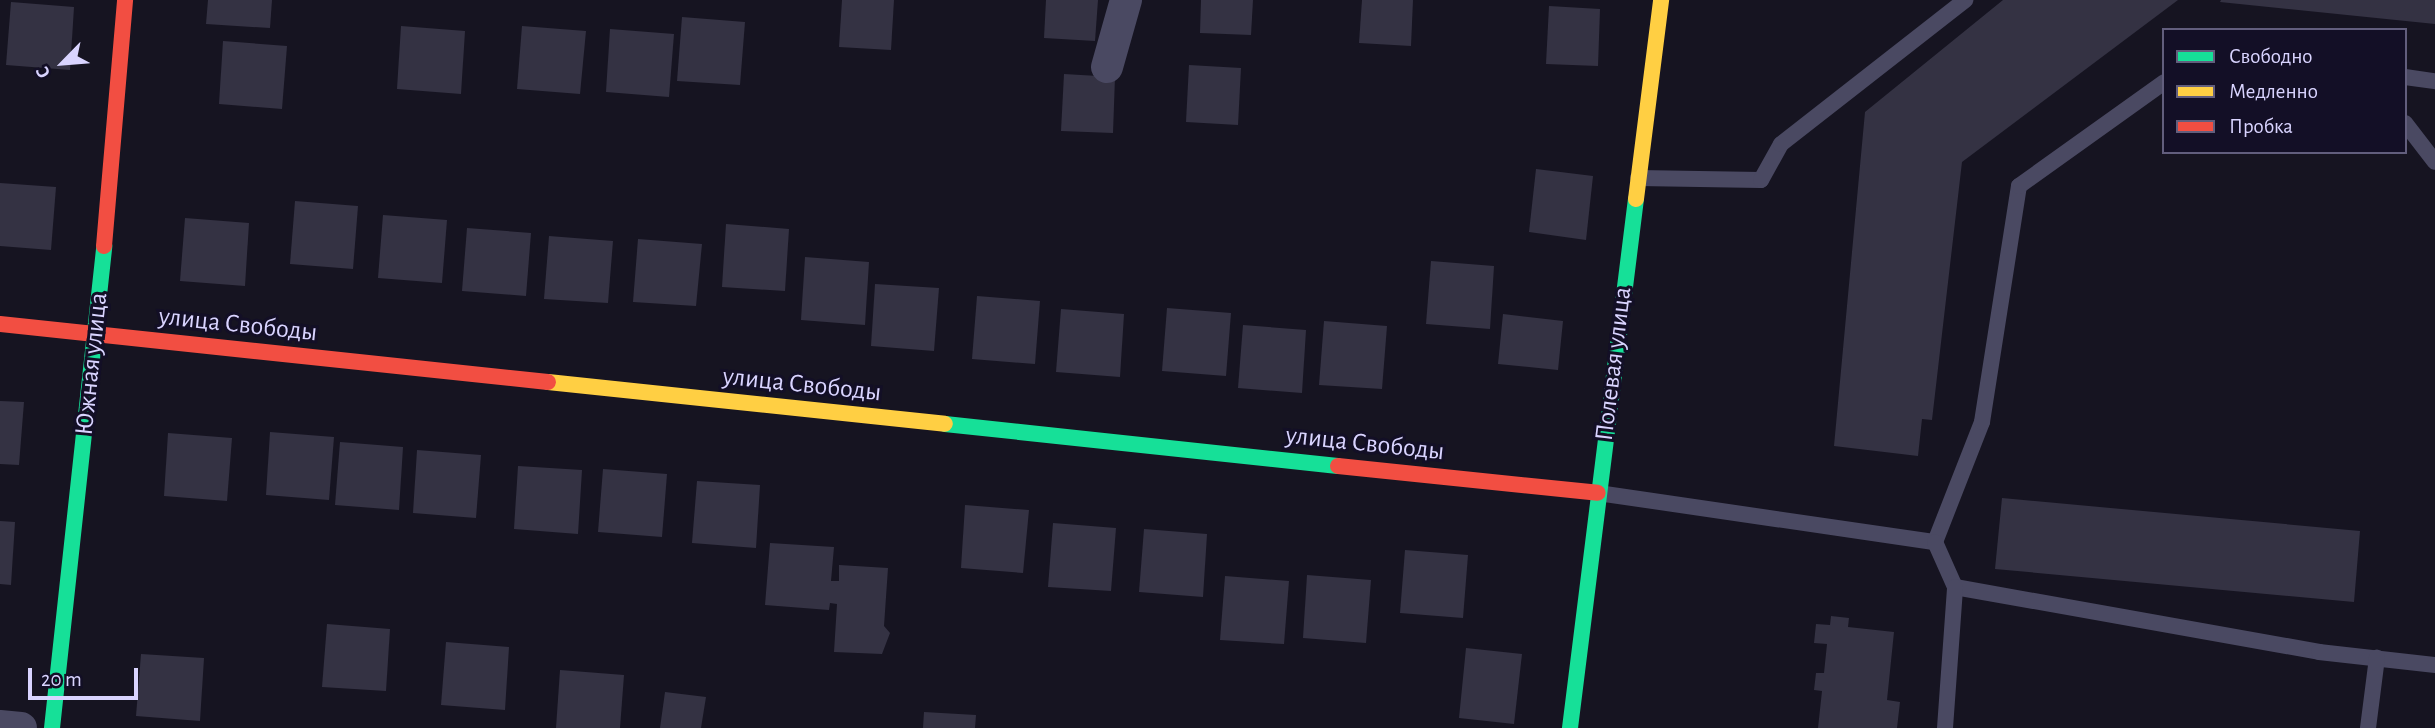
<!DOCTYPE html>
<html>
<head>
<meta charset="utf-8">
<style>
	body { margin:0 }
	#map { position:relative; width:2435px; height:728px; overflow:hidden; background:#161421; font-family:"Alegreya Sans",sans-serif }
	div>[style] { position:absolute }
	.building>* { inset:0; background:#343243 }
	.lane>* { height:16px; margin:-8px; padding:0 8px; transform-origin:8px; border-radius:8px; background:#4a4962 }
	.street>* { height:32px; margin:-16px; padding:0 16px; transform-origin:16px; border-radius:16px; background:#4a4962 }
	.fast>* { height:16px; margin:-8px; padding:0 8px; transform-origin:8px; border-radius:8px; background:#16e098 }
	.slow>* { height:16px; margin:-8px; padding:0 8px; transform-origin:8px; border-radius:8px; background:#ffcf43 }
	.jam>* { height:16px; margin:-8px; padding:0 8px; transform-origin:8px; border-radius:8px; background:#f24e42 }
	span { translate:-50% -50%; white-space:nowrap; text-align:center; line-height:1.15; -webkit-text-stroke:6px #130f26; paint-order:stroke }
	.street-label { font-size:26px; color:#d9d4ff }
	.legend { position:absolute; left:2162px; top:28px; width:245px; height:126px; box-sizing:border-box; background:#130f26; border:2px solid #625e7d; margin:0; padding:9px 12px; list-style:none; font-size:21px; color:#d9d4ff }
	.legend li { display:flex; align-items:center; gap:14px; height:35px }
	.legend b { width:35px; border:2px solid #625e7d }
	.north { position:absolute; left:28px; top:28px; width:70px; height:70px; -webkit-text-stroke:5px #130f26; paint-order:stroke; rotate:245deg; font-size:19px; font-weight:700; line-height:28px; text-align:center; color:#d9d4ff }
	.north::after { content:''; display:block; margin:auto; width:24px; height:32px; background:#d9d4ff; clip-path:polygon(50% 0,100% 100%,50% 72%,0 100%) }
	.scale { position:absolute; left:28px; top:668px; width:110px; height:32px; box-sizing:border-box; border:4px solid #d9d4ff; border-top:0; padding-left:9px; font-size:21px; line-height:24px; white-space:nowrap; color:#d9d4ff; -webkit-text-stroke:5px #130f26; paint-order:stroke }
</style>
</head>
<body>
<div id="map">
	<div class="building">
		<div style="clip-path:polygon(208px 0,272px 0,270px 28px,206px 24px)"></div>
		<div style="clip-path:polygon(842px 0,894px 0,891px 50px,839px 47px)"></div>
		<div style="clip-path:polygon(1046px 0,1098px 0,1095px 41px,1044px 38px)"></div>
		<div style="clip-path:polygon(1201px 0,1253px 0,1251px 35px,1200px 33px)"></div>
		<div style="clip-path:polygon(1362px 0,1413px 0,1411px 46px,1359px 43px)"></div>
		<div style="clip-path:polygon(2003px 0,2178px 0,1962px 162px,1932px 420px,1922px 419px,1918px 456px,1834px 446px,1865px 112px)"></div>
		<div style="clip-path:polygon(2221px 0,2435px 0,2435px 24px,2220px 2px)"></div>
		<div style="clip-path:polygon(11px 2px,74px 7px,70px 70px,6px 65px)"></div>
		<div style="clip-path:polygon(1549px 6px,1600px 9px,1598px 66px,1546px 64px)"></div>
		<div style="clip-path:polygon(682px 17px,745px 22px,740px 85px,677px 81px)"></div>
		<div style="clip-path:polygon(401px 26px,465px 31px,461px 94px,397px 89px)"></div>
		<div style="clip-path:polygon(522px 26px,586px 31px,580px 94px,517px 89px)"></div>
		<div style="clip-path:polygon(610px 29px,674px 34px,669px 97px,606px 92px)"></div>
		<div style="clip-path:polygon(223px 41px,287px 46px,282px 109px,219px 104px)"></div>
		<div style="clip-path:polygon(1189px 65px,1241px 68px,1238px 125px,1186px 122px)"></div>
		<div style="clip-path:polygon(1064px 74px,1115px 77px,1113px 133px,1061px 131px)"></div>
		<div style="clip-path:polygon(1536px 169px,1593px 176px,1586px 240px,1529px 232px)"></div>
		<div style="clip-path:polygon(0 183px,56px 187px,51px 250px,0 246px)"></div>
		<div style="clip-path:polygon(295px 201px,358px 206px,353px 269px,290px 264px)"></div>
		<div style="clip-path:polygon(383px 215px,447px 220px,442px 283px,378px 278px)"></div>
		<div style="clip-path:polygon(185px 218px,249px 223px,245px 286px,180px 281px)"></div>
		<div style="clip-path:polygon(726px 224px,789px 229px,785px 291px,722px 287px)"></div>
		<div style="clip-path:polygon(467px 228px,531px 233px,526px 296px,462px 291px)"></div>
		<div style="clip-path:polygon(549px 236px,613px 241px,608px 303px,544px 299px)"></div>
		<div style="clip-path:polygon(638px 239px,702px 244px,696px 306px,633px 302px)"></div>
		<div style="clip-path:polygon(805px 257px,869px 262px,865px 325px,801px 320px)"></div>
		<div style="clip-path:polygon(1431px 261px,1494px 266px,1490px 329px,1426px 324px)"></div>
		<div style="clip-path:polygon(875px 284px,939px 288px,934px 351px,871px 346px)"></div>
		<div style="clip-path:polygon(977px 296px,1040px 301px,1035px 364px,972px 359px)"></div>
		<div style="clip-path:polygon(1167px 308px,1231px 313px,1226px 376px,1162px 371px)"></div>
		<div style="clip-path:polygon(1061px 309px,1124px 314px,1120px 377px,1056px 372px)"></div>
		<div style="clip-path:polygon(1503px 314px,1563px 321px,1558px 370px,1498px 364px)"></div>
		<div style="clip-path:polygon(1324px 321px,1387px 326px,1382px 389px,1319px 385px)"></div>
		<div style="clip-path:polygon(1243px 325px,1306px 330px,1302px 393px,1238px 388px)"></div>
		<div style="clip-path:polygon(0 401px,24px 402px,19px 465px,0 464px)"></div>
		<div style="clip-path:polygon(270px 432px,334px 437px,329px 500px,266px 495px)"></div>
		<div style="clip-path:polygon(168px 433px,232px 438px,227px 501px,164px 496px)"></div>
		<div style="clip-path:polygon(340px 442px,403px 447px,399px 510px,335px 505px)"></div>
		<div style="clip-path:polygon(417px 450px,481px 455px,476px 518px,413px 513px)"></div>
		<div style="clip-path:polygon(518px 466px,582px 470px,578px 534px,514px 529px)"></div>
		<div style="clip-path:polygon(603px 469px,667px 474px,662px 537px,598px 532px)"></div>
		<div style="clip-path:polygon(697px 481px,760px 485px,756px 548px,692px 543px)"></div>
		<div style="clip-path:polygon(2002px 498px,2360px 531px,2354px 602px,1995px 569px)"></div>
		<div style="clip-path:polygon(965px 505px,1029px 510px,1023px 573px,961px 568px)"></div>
		<div style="clip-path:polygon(0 521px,15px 522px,11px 585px,0 584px)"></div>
		<div style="clip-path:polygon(1053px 523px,1116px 528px,1111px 591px,1048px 587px)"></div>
		<div style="clip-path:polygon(1144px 529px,1207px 534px,1203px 597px,1139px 592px)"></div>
		<div style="clip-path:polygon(770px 543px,834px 547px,831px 581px,839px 581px,839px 565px,888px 568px,884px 626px,890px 633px,882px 654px,834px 652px,837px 604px,830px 603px,829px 610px,765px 605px)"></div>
		<div style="clip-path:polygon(1405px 550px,1468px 555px,1463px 618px,1400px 613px)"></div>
		<div style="clip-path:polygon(1307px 575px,1371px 580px,1366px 643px,1303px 638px)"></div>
		<div style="clip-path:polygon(1225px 576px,1289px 581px,1284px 644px,1220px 640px)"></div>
		<div style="clip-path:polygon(1831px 616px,1849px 618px,1848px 627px,1894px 632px,1887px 700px,1900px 702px,1897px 728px,1818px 728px,1822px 691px,1814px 690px,1816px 673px,1824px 673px,1827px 644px,1814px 643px,1816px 624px,1830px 625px)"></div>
		<div style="clip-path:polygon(327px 624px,390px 629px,386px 691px,322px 687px)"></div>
		<div style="clip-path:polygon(446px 642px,509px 647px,505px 710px,441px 705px)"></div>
		<div style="clip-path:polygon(1466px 648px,1522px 654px,1514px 724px,1459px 718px)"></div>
		<div style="clip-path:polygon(141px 654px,204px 658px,200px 721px,136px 716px)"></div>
		<div style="clip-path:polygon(560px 670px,624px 675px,620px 728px,556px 728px)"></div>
		<div style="clip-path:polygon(665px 692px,706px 697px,701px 728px,660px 728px)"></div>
		<div style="clip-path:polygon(924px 712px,976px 715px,975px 728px,923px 728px)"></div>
	</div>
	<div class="lane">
		<div style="left:2405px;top:77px;width:30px;rotate:8deg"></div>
		<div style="left:2405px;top:123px;width:49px;rotate:52.4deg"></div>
		<div style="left:1638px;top:178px;width:123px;rotate:0.9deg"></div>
		<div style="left:1761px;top:180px;width:41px;rotate:-60.9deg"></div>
		<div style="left:1781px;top:144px;width:234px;rotate:-38deg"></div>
		<div style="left:1598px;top:493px;width:341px;rotate:8.3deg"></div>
		<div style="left:1935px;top:542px;width:129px;rotate:-68.6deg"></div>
		<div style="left:1982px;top:422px;width:239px;rotate:-81.1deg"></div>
		<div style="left:2019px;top:186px;width:178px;rotate:-35.6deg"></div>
		<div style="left:1935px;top:542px;width:49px;rotate:66deg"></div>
		<div style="left:1955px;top:587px;width:370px;rotate:10.1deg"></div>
		<div style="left:2319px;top:652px;width:117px;rotate:6.4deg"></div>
		<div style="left:1945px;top:728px;width:141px;rotate:-85.9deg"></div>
		<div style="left:2368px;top:728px;width:71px;rotate:-82.7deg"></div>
	</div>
	<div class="street">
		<div style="left:1107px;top:67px;width:70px;rotate:-74.2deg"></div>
		<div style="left:0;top:726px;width:21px;rotate:5deg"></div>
	</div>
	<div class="fast">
		<div style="left:945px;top:424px;width:395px;rotate:6.1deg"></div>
		<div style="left:52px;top:728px;width:485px;rotate:-83.8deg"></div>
		<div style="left:1570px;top:728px;width:533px;rotate:-82.89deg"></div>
	</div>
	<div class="slow">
		<div style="left:1636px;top:199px;width:201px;rotate:-82.8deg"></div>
		<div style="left:548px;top:382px;width:399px;rotate:6deg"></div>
	</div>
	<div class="jam">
		<div style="left:104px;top:246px;width:247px;rotate:-85.1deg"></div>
		<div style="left:0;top:324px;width:551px;rotate:6.04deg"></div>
		<div style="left:1338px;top:466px;width:261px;rotate:5.9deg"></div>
	</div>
	<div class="street-label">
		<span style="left:238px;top:325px;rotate:6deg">улица Свободы</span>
		<span style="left:92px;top:364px;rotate:-84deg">Южная улица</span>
		<span style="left:1614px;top:364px;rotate:-83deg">Полевая улица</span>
		<span style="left:802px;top:385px;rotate:6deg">улица Свободы</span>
		<span style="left:1365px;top:444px;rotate:6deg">улица Свободы</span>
	</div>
	<ul class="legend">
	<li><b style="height:9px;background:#16e098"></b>Свободно</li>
	<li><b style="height:9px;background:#ffcf43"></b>Медленно</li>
	<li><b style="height:9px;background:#f24e42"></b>Пробка</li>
	</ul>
	<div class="north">С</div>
	<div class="scale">20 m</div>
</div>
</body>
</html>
